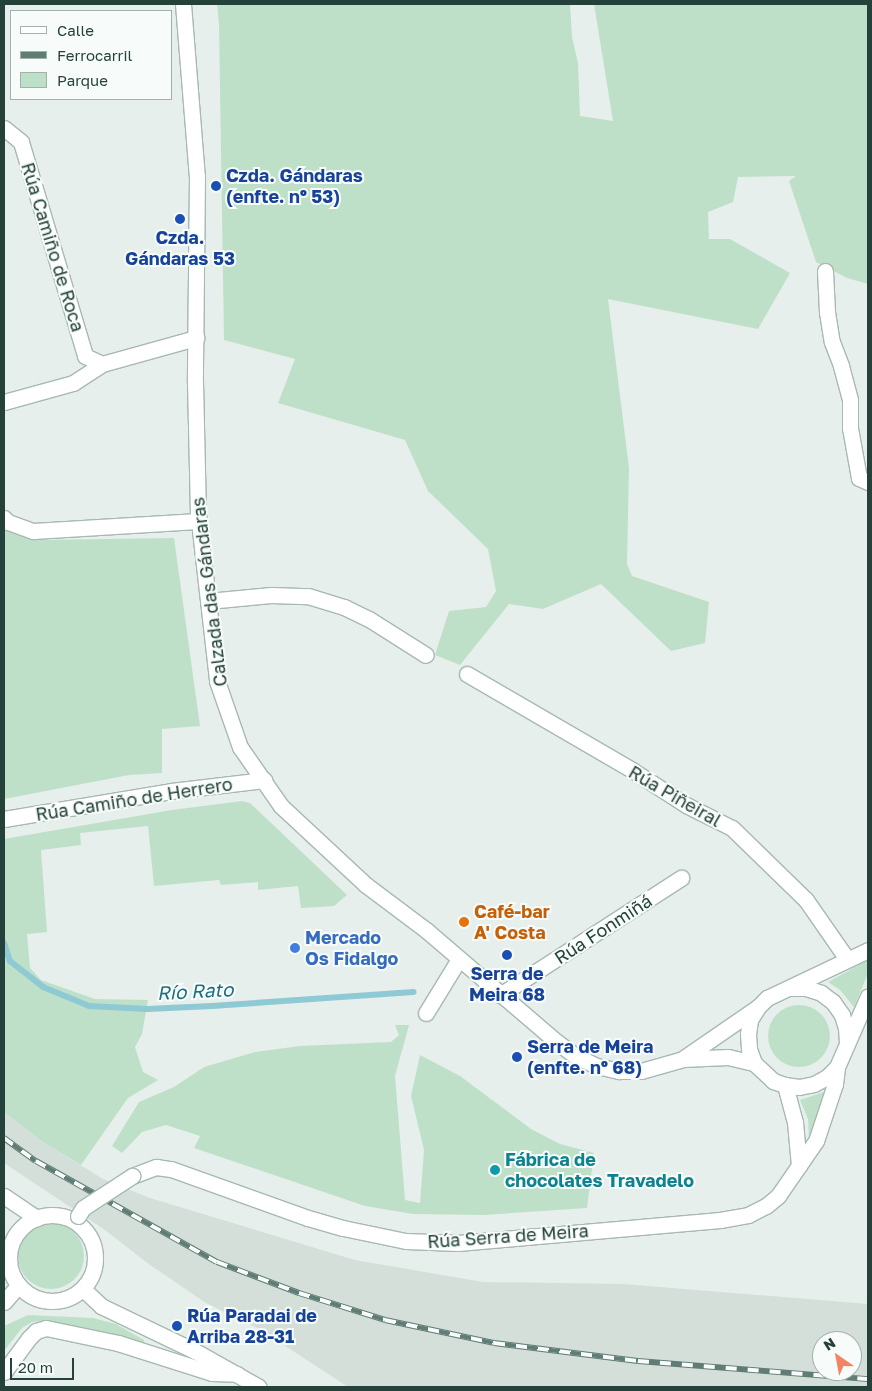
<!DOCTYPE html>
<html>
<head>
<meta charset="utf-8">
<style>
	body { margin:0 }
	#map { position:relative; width:872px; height:1391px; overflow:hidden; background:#e6efeb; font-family:"Golos Text",sans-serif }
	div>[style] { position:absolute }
	.built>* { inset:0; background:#d4dfda }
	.green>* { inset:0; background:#bfe0c8 }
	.round { border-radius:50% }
	.stream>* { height:6px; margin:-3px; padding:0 3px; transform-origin:3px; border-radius:3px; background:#8ec9d4 }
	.roads { filter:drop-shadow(1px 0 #a8b8b2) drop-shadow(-1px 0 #a8b8b2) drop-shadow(0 1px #a8b8b2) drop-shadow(0 -1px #a8b8b2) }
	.street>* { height:15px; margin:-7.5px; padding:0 7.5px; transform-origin:7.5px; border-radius:7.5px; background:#fff }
	.secondary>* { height:15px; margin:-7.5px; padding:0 7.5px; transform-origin:7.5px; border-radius:7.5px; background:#fff }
	.secondary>.ring { margin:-7.5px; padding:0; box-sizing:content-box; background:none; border:15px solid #fff; border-radius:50% }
	.rail>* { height:5.5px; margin-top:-2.75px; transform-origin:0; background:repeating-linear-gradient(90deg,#f7fbf9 0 11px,#5f7d75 0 22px); box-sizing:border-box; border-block:1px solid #5f7d75 }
	.bridges { filter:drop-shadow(1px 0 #a4bbb3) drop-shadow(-1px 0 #a4bbb3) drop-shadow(0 1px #a4bbb3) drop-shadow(0 -1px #a4bbb3) }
	.secondary-bridge>* { height:15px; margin:-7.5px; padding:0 7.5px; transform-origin:7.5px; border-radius:7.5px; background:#fff }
	.dots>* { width:14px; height:14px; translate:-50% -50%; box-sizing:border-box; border:2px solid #f7fbf9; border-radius:50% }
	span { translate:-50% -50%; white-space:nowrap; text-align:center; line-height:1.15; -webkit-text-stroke:4px #f7fbf9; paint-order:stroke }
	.transit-label { font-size:18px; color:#164399; font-weight:700 }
	.left { translate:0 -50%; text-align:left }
	.street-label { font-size:18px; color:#24423a }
	.food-label { font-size:18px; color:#c56008; font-weight:700 }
	.shop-label { font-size:18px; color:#366cbe; font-weight:700 }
	.culture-label { font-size:18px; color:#0d838f; font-weight:700 }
	.water-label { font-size:19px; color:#1c6f80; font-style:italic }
	.frame { position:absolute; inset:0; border:5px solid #24423a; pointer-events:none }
	.legend { position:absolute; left:10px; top:10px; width:162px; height:90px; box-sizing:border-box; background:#f7fbf9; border:1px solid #a3b1ad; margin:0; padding:6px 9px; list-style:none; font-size:15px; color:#24423a }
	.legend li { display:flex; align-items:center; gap:10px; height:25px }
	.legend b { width:25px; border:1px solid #a3b1ad }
	.north { position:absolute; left:812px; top:1331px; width:50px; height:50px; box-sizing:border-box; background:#f7fbf9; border:1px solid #a3b1ad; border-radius:50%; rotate:327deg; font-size:14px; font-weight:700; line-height:20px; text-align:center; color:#24423a }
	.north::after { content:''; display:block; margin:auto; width:18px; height:22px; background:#f4845f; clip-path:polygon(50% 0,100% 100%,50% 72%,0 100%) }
	.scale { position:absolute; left:10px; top:1358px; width:64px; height:22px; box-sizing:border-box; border:2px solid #24423a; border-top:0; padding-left:6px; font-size:15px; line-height:18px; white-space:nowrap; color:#24423a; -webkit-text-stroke:4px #f7fbf9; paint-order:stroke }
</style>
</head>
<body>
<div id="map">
	<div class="built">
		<div style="clip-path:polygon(evenodd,4px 1112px,43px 1142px,103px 1179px,150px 1198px,355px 1260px,483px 1282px,623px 1284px,868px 1304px,868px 1387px,348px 1387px,261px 1330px,206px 1303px,150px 1265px,105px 1230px,4px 1163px,4px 1112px,822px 1341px,852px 1341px,852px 1371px,822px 1371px,822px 1341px)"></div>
	</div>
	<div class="green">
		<div style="clip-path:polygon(217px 4px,570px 4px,572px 37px,578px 63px,580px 116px,613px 121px,594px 4px,868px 4px,868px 284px,847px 278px,816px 262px,789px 181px,796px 176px,738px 177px,733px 202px,708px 212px,709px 239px,730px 239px,790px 273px,758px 329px,608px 299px,629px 468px,627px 564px,632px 576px,709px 602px,705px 643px,671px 651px,601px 584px,543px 609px,509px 604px,460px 665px,435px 655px,449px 611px,486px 607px,496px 591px,488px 549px,428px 491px,405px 440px,278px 403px,295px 359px,224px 340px,219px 24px)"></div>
		<div style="clip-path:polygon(4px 525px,9px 530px,39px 540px,174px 538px,200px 726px,162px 729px,162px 773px,129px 775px,4px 799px)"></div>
		<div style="clip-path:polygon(242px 801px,250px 803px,347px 895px,334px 906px,301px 908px,298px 886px,258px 890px,258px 882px,221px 885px,219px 880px,154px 886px,148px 826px,80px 833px,81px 845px,41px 850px,47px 932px,27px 934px,30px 968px,41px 980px,95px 999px,148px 1000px,142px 1034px,135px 1047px,143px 1072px,158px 1080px,128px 1098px,81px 1165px,43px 1142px,4px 1112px,4px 839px,172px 810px)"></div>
		<div style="clip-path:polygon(868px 960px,868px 973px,854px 1007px,840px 990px,828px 982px)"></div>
		<div class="round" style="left:768px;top:1005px;width:62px;height:62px"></div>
		<div style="clip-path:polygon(395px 1025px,409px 1025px,395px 1076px,405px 1200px,420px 1203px,424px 1150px,411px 1096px,420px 1055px,460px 1076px,531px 1129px,560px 1144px,594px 1153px,587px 1208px,484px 1215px,413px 1214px,365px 1206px,194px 1148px,200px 1136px,166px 1125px,142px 1132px,122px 1153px,112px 1146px,139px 1102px,174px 1087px,204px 1067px,255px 1052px,300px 1046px,391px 1042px,399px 1035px)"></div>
		<div style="clip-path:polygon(824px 1092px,817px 1115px,809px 1138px,808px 1119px,800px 1100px)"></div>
		<div class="round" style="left:18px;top:1223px;width:66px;height:66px"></div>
		<div style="clip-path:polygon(28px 1315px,93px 1318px,116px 1324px,144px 1340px,144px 1343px,87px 1329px,43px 1321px,32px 1322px,22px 1328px,4px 1351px,4px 1326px)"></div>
	</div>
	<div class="stream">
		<div style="left:4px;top:943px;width:19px;rotate:72deg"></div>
		<div style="left:10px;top:961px;width:42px;rotate:38.2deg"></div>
		<div style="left:43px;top:987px;width:50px;rotate:22.4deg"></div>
		<div style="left:89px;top:1006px;width:58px;rotate:3deg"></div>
		<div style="left:147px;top:1009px;width:65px;rotate:-2.6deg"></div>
		<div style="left:212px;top:1006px;width:202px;rotate:-4deg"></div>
	</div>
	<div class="roads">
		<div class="street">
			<div style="left:4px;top:128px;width:22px;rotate:39deg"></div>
			<div style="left:21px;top:142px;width:223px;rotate:73.3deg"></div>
			<div style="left:85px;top:356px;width:19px;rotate:25deg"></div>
			<div style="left:825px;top:271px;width:41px;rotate:87.2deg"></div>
			<div style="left:827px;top:312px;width:30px;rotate:81deg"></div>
			<div style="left:832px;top:342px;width:26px;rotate:69deg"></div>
			<div style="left:841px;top:366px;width:35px;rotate:75deg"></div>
			<div style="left:850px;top:400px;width:28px;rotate:90deg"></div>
			<div style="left:850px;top:428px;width:51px;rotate:79.8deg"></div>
			<div style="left:859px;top:478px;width:10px;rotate:24deg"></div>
			<div style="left:4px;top:402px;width:72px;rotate:-15.4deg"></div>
			<div style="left:73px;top:383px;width:35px;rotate:-33deg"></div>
			<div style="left:102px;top:364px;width:98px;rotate:-15.5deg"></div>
			<div style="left:4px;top:518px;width:6px;rotate:45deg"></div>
			<div style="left:8px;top:522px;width:27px;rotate:20deg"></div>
			<div style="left:33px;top:531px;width:165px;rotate:-3.5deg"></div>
			<div style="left:208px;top:601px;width:63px;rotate:-5.4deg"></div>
			<div style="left:271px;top:595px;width:37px;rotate:2deg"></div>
			<div style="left:308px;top:596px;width:38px;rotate:17deg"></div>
			<div style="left:344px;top:607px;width:28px;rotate:26deg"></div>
			<div style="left:369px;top:619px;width:67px;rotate:32.3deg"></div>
			<div style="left:467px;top:674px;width:191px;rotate:30.2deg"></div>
			<div style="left:632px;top:770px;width:64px;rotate:32.9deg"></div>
			<div style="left:686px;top:805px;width:51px;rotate:26.6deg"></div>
			<div style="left:732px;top:828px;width:103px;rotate:44.2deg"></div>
			<div style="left:806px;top:900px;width:72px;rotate:55.2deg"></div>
			<div style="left:4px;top:819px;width:169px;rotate:-9.5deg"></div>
			<div style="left:171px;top:791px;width:94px;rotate:-6.7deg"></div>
			<div style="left:500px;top:995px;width:216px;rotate:-32.9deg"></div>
			<div style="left:426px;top:1013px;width:63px;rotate:-58.6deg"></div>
			<div style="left:83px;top:1289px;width:25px;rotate:43deg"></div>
			<div style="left:101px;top:1306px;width:104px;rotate:25.6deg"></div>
			<div style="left:195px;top:1351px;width:73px;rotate:29.4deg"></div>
			<div style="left:4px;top:1302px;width:21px;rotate:-49deg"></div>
			<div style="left:4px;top:1372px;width:42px;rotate:-53.7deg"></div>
			<div style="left:29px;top:1338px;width:10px;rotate:-45deg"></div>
			<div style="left:36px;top:1331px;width:10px;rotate:-17deg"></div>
			<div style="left:46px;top:1328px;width:74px;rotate:11.8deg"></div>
			<div style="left:118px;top:1343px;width:99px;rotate:17.7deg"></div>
			<div style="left:212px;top:1373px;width:25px;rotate:2deg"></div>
		</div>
		<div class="secondary">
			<div style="left:183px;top:4px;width:174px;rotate:85.4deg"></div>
			<div style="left:197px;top:177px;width:205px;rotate:90.6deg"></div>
			<div style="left:195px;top:382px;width:131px;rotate:88.7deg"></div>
			<div style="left:198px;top:513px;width:169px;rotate:83.5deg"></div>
			<div style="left:217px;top:681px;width:70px;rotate:70.8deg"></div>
			<div style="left:240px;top:747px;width:72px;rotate:55.2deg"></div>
			<div style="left:281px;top:806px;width:116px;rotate:42.9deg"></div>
			<div style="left:366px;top:885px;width:75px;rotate:36.9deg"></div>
			<div style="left:426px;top:930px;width:167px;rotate:40.6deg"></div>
			<div style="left:553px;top:1039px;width:26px;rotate:37deg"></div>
			<div style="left:574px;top:1055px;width:25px;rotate:26deg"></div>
			<div style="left:597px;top:1066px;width:23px;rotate:13deg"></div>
			<div style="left:619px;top:1071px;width:22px"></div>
			<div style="left:641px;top:1071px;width:44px;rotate:-15.9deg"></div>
			<div style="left:683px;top:1059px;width:45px;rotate:-2.5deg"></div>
			<div style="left:728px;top:1057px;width:27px;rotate:13deg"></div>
			<div style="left:790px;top:988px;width:16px"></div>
			<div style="left:806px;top:988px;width:16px;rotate:18deg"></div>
			<div style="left:821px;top:993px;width:15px;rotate:37deg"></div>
			<div style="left:833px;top:1002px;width:16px;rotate:55deg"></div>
			<div style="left:842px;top:1015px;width:14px;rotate:73deg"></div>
			<div style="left:846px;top:1028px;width:15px;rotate:86deg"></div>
			<div style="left:758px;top:1007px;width:15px;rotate:122deg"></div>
			<div style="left:750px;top:1020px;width:14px;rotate:98deg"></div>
			<div style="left:748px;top:1034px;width:15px;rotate:86deg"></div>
			<div style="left:749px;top:1049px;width:15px;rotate:70deg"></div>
			<div style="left:754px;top:1063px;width:26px;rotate:43deg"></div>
			<div style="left:773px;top:1081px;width:13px;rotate:18deg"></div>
			<div style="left:785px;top:1085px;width:14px;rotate:8deg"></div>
			<div style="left:799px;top:1087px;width:15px;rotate:-11deg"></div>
			<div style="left:814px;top:1084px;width:15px;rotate:-28deg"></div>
			<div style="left:827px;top:1077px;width:14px;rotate:-45deg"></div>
			<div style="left:837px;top:1067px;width:77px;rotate:-66.4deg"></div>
			<div style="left:684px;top:1058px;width:90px;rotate:-34.6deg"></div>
			<div style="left:758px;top:1007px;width:13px;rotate:-45deg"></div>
			<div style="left:767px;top:998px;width:112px;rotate:-25.4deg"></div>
			<div style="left:785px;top:1085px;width:38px;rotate:75deg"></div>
			<div style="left:795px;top:1122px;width:44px;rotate:84.8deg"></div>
			<div style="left:132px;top:1176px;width:26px;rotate:-21deg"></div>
			<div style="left:156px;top:1167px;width:15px;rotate:8deg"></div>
			<div style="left:171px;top:1169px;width:145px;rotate:19.7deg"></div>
			<div style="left:308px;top:1218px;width:36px;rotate:16deg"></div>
			<div style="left:343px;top:1228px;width:64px;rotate:11.7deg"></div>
			<div style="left:406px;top:1241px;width:52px;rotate:2.2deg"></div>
			<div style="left:458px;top:1243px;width:263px;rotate:-5deg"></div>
			<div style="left:720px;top:1220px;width:28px;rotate:-10deg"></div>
			<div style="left:748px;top:1215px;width:20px;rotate:-27deg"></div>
			<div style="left:766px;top:1206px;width:16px;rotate:-40deg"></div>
			<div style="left:778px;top:1196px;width:67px;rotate:-55.4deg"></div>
			<div style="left:816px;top:1141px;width:60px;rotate:-71.6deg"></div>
			<div style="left:835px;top:1084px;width:17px;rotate:-83deg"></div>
			<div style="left:4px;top:1196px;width:40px;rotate:34deg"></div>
			<div class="ring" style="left:9px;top:1215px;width:71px;height:71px"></div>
		</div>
	</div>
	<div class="rail">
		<div style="left:4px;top:1138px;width:39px;rotate:36deg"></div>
		<div style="left:36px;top:1161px;width:207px;rotate:29.2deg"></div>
		<div style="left:217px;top:1262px;width:88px;rotate:20.7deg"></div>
		<div style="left:299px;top:1293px;width:90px;rotate:17.4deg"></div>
		<div style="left:385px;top:1320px;width:111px;rotate:11.9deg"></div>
		<div style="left:494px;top:1343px;width:145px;rotate:7.1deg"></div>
		<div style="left:638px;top:1361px;width:231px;rotate:4.5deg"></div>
	</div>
	<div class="bridges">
		<div class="secondary-bridge">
			<div style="left:78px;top:1216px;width:9px;rotate:-58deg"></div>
			<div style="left:83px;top:1208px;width:59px;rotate:-33.1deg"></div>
		</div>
	</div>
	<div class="dots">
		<div style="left:216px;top:186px;background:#1a4fb4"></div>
		<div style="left:180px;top:219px;background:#1a4fb4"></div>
		<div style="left:464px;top:922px;background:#e8710a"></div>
		<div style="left:295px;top:948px;background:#3f7fe0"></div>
		<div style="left:507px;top:955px;background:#1a4fb4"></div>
		<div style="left:517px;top:1057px;background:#1a4fb4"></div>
		<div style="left:495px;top:1170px;background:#0f9aa8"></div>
		<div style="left:177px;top:1326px;background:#1a4fb4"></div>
	</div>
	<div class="transit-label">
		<span class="left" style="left:226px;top:186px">Czda. Gándaras<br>(enfte. nº 53)</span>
		<span style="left:180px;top:248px">Czda.<br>Gándaras 53</span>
		<span style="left:507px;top:984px">Serra de<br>Meira 68</span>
		<span class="left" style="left:527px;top:1057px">Serra de Meira<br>(enfte. nº 68)</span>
		<span class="left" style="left:187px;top:1326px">Rúa Paradai de<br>Arriba 28-31</span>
	</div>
	<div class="street-label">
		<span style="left:53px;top:247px;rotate:73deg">Rúa Camiño de Roca</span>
		<span style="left:209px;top:592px;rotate:-97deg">Calzada das Gándaras</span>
		<span style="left:675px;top:796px;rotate:30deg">Rúa Piñeiral</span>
		<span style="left:134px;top:799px;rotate:-9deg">Rúa Camiño de Herrero</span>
		<span style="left:603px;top:929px;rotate:-33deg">Rúa Fonmiñá</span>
		<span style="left:508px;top:1236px;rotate:-4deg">Rúa Serra de Meira</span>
	</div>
	<div class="food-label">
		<span class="left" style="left:474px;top:922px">Café-bar<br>A' Costa</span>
	</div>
	<div class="shop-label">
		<span class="left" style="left:305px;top:948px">Mercado<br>Os Fidalgo</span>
	</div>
	<div class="culture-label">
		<span class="left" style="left:505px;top:1170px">Fábrica de<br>chocolates Travadelo</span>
	</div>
	<div class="water-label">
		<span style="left:195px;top:991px;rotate:-3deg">Río Rato</span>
	</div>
	<div class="frame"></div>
	<ul class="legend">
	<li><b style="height:6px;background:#fff"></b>Calle</li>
	<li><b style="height:6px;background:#5f7d75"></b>Ferrocarril</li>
	<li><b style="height:14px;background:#bfe0c8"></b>Parque</li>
	</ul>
	<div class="north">N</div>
	<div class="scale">20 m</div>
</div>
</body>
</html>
